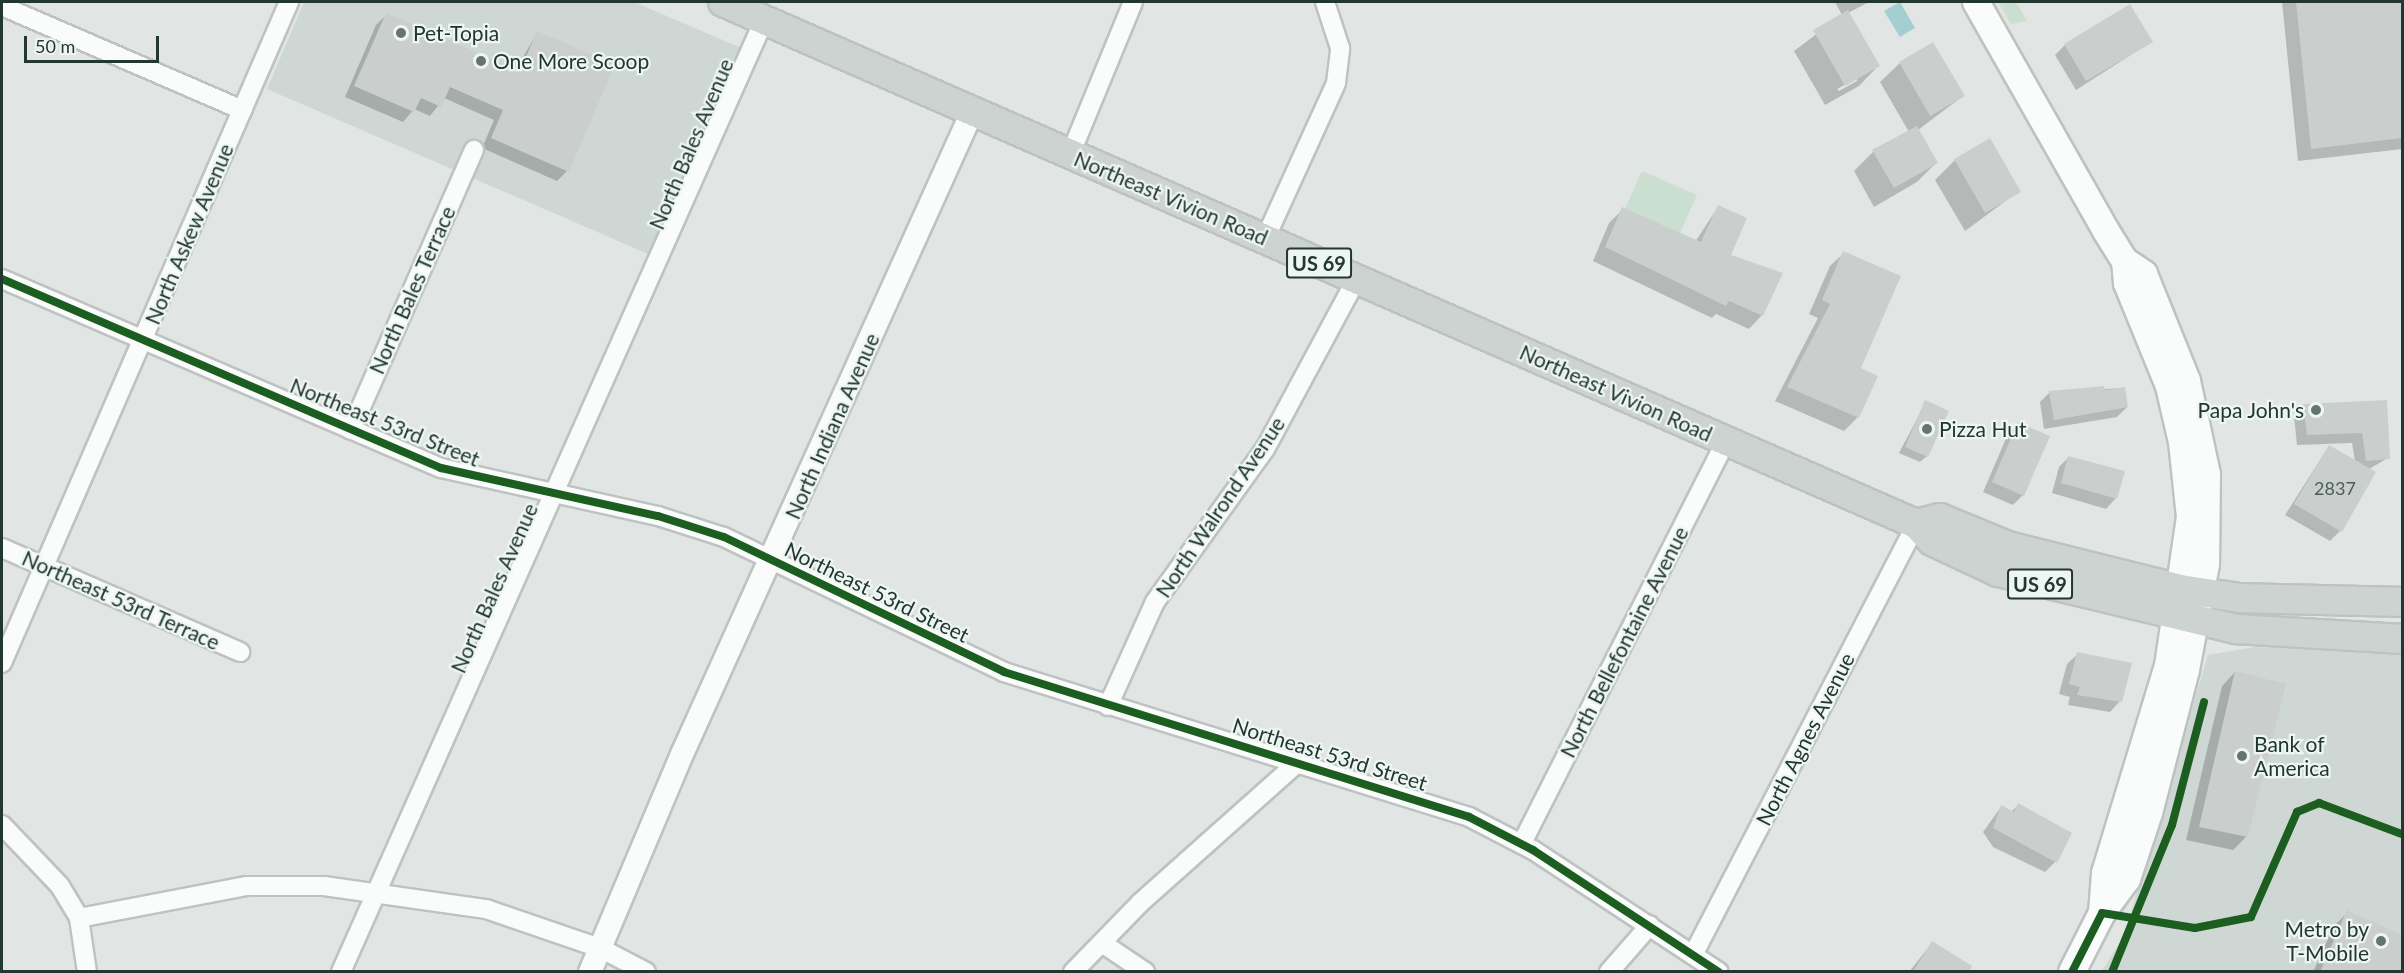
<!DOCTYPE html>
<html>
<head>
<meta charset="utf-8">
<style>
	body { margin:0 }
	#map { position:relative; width:2404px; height:973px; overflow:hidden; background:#e1e6e4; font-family:Lato,sans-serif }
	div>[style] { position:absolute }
	.built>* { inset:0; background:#cfd7d4 }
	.green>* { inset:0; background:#cadfd0 }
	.water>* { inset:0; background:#a3ced2 }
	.shadow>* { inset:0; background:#0003 }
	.building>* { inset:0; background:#cacfcd }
	.roads { filter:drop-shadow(2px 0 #bec3c1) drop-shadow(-2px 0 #bec3c1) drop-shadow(0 2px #bec3c1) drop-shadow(0 -2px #bec3c1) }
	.minor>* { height:18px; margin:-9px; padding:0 9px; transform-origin:9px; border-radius:9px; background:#fafbfb }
	.tertiary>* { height:22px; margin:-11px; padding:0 11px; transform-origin:11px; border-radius:11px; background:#fafbfb }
	.secondary>* { height:26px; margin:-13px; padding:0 13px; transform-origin:13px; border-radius:13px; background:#fafbfb }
	.primary>* { height:28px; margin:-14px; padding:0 14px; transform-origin:14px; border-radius:14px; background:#ccd3d1 }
	.cycleway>* { height:8px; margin:-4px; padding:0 4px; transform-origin:4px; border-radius:4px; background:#1b5e20 }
	.dots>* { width:16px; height:16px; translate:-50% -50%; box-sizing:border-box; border:3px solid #eef6f2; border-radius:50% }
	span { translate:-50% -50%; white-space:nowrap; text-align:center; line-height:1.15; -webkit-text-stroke:4.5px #eef6f2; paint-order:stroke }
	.number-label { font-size:18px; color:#4c5e58 }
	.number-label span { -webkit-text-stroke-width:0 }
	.shield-label span { padding:2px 4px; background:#eef6f2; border:2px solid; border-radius:4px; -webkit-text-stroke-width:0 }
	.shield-label { font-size:20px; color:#213730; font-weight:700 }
	.poi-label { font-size:21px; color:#213730 }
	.left { translate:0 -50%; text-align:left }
	.right { translate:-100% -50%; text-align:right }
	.street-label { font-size:21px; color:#213730 }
	.frame { position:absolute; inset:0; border:3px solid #213730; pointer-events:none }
	.scale { position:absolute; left:24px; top:36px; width:135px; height:27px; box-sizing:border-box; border:3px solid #213730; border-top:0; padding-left:8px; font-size:18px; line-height:21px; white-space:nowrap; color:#213730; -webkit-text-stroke:4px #eef6f2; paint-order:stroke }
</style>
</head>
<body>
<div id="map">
	<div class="built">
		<div style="clip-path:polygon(304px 2px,634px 2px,739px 47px,738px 57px,655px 257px,267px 89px)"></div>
		<div style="clip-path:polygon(2255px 647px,2402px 653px,2402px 971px,2101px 972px,2123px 938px,2208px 655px)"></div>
	</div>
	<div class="green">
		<div style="clip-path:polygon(1998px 2px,2016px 2px,2027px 21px,2011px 24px)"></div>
		<div style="clip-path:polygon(1642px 171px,1697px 195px,1680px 233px,1625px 209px)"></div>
	</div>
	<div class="water">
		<div style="clip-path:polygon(1900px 2px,1915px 28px,1900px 37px,1884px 11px)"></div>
	</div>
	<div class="shadow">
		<div style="clip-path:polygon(evenodd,1835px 2px,1869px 2px,1848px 13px,1878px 66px,1859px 86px,1825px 105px,1794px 51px,1842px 15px,1835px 2px,1857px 78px,1857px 81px,1839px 91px,1837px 89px,1857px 78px)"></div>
		<div style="clip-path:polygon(2282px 2px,2402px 2px,2402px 149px,2298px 161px)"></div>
		<div style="clip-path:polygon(386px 15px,515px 71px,537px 33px,567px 171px,557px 181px,482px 148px,494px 120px,444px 98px,430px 116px,414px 109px,403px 122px,345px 97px,376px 25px)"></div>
		<div style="clip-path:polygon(2151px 42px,2076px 90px,2055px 55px,2065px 45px)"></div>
		<div style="clip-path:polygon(1900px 63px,1963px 96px,1918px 130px,1936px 163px,1917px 182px,1874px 207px,1854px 171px,1873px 152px,1909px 132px,1880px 82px)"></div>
		<div style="clip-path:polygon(1955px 160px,2019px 191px,1965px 231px,1935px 180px)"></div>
		<div style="clip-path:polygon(1718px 207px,1729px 256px,1762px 315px,1749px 329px,1716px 314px,1712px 318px,1593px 261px,1609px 223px,1623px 209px,1695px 242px)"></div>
		<div style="clip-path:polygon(1844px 253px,1859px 369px,1858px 417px,1844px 431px,1775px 401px,1818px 318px,1809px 314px,1830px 266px)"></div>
		<div style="clip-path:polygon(2124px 388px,2127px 407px,2117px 417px,2044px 429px,2040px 402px,2050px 392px)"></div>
		<div style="clip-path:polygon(2385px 401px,2388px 458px,2369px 469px,2374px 473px,2340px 531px,2330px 541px,2285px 515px,2329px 446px,2355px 462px,2352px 443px,2297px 445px,2294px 416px,2304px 405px)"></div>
		<div style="clip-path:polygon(1926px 402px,1927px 456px,1920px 462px,1899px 453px)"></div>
		<div style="clip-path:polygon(2018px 424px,2023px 495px,2013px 505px,1983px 492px,2008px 434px)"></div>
		<div style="clip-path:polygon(2069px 457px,2116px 498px,2106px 509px,2052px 493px,2059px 467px)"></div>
		<div style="clip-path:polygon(2078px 654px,2120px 701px,2110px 712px,2068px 705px,2070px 697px,2059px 694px,2067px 664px)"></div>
		<div style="clip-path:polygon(2235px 672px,2247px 836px,2233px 850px,2186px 840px,2222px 686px)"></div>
		<div style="clip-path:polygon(2018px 805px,2055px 862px,2045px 872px,1993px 847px,1983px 832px,2001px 807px,2011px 812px)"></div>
		<div style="clip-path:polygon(2348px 912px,2402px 937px,2402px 972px,2313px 972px,2334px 926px)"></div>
		<div style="clip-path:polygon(1932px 943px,1967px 972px,1909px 972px)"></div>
	</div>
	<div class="building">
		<div style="clip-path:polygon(2296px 2px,2402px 2px,2402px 138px,2311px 149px)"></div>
		<div style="clip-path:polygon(2130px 4px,2153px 42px,2086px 81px,2064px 44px)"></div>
		<div style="clip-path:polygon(1848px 10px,1880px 66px,1845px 86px,1813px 30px)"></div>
		<div style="clip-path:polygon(386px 13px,520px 71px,537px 31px,615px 65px,569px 172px,491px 138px,503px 110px,450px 87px,441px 107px,421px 98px,414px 112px,354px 86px)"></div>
		<div style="clip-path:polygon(1933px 42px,1965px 96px,1930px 116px,1899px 62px)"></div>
		<div style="clip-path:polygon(1917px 126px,1938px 163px,1894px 188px,1872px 150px)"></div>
		<div style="clip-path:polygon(1990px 138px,2021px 192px,1985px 213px,1954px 159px)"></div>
		<div style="clip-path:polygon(1718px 205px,1747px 218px,1731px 255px,1783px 273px,1763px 316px,1729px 301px,1726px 306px,1605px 247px,1622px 207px,1701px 242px)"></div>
		<div style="clip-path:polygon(1843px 251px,1901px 276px,1861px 368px,1878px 376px,1859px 418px,1787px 387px,1830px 304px,1822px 300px)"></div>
		<div style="clip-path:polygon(2104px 386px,2105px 390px,2125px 387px,2128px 407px,2054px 420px,2049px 391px)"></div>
		<div style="clip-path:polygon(1925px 400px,1949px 411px,1928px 457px,1905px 447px)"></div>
		<div style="clip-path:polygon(2387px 400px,2390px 459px,2366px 461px,2362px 433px,2307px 435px,2303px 404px)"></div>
		<div style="clip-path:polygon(2018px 422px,2050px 436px,2024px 496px,1992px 482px)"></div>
		<div style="clip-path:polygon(2329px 445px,2376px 472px,2342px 532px,2294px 504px)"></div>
		<div style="clip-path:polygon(2068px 456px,2125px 471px,2117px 499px,2061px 483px)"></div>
		<div style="clip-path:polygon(2077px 652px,2132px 663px,2122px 702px,2077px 695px,2080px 687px,2069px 684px)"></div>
		<div style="clip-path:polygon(2235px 671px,2286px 684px,2248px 837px,2199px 827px)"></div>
		<div style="clip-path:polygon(2018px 803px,2072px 833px,2057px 863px,1993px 828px,2001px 805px,2014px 812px)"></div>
		<div style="clip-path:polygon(2347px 910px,2402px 935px,2402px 972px,2320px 972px)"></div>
		<div style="clip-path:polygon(1932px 941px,1972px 966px,1969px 972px,1913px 972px)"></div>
	</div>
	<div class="roads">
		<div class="minor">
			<div style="left:2px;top:6px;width:262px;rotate:23.4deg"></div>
			<div style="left:1070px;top:155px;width:165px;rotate:-67.6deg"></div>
			<div style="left:1265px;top:239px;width:171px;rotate:-65.5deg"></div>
			<div style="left:1336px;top:83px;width:35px;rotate:-83deg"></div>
			<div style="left:1340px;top:48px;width:48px;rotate:-108.1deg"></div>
			<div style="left:2px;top:279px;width:478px;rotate:23.3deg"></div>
			<div style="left:441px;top:468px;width:222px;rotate:12.5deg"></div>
			<div style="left:658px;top:516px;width:69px;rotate:17.7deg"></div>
			<div style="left:724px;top:537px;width:311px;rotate:25.7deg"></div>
			<div style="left:1004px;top:672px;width:487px;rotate:17.3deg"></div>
			<div style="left:1469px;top:817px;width:72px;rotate:27.3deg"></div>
			<div style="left:1533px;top:850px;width:222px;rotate:33.3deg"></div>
			<div style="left:351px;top:430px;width:306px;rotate:-66.3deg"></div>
			<div style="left:2px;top:548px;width:260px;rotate:23.6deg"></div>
			<div style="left:2px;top:663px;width:721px;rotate:-66.53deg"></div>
			<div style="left:1108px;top:706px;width:114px;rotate:-65.7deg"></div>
			<div style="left:1155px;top:602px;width:188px;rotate:-54.3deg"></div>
			<div style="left:1265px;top:449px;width:192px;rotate:-61.7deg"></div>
			<div style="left:2px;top:825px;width:84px;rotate:46.4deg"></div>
			<div style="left:60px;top:886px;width:37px;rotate:59deg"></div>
			<div style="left:79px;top:918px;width:55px;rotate:81.6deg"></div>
			<div style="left:1522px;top:843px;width:451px;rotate:-63.1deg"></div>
			<div style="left:79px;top:918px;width:171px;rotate:-10.8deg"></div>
			<div style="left:247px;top:886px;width:77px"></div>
			<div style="left:324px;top:886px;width:164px;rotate:8.1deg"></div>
			<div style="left:486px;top:909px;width:120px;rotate:18.9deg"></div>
			<div style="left:600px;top:948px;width:52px;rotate:27.6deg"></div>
			<div style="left:1102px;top:943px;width:52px;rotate:34deg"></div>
			<div style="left:1694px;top:953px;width:483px;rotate:-62.6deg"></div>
			<div style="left:341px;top:972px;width:1042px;rotate:-66.04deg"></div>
			<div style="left:1073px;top:972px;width:96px;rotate:-45.8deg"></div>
			<div style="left:1140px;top:903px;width:212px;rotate:-41.7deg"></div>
			<div style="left:1609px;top:972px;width:62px;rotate:-48.9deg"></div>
		</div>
		<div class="tertiary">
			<div style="left:590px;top:972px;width:239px;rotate:-67.1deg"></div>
			<div style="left:683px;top:752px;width:702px;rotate:-65.7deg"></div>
		</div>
		<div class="secondary">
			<div style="left:1976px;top:2px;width:263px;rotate:60.4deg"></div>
			<div style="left:2106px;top:231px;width:36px;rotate:58deg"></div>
			<div style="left:2125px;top:261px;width:23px;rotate:34deg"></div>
			<div style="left:2144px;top:274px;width:115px;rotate:68.1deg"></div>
			<div style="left:2187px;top:381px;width:95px;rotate:77.9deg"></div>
			<div style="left:2207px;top:474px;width:90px;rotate:90.6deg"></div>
			<div style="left:2206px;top:564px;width:108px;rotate:100.7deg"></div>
			<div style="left:2186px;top:670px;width:148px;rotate:104.5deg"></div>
			<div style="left:2149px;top:813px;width:70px;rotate:108.4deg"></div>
			<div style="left:2127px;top:879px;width:42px;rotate:126.3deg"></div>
			<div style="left:2102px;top:913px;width:66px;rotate:117deg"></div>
			<div style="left:2102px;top:913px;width:40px;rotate:-85.7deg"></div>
			<div style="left:2105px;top:873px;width:216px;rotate:-73.1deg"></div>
			<div style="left:2168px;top:666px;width:151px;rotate:-81.6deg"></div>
			<div style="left:2190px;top:517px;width:75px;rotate:-96.1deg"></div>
			<div style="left:2182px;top:442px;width:57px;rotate:-103.1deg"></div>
			<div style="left:2169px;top:386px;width:111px;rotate:-112.2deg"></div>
			<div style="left:2127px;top:283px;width:22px;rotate:-95deg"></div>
		</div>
		<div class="primary">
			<div style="left:723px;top:2px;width:1302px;rotate:23.63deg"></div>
			<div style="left:1916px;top:524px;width:23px;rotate:47deg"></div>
			<div style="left:1932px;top:541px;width:73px;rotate:25.2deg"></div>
			<div style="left:1998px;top:572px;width:245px;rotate:13.5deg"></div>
			<div style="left:2236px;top:629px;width:166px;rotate:3.4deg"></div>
			<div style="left:1916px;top:524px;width:25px;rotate:-14deg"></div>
			<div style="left:1940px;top:518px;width:74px;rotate:22.4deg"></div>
			<div style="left:2008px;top:546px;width:177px;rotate:14deg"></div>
			<div style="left:2180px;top:589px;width:61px;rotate:8.5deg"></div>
			<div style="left:2240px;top:598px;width:162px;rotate:1.4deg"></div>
		</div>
	</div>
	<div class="cycleway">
		<div style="left:2px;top:279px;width:478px;rotate:23.3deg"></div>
		<div style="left:441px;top:468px;width:222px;rotate:12.5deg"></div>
		<div style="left:658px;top:516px;width:69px;rotate:17.7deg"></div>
		<div style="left:724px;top:537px;width:311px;rotate:25.7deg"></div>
		<div style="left:1004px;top:672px;width:487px;rotate:17.3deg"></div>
		<div style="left:1469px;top:817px;width:72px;rotate:27.3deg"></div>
		<div style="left:1533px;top:850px;width:222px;rotate:33.3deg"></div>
		<div style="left:2072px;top:972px;width:66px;rotate:-63deg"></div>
		<div style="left:2102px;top:913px;width:94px;rotate:9.2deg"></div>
		<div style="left:2195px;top:928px;width:57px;rotate:-11.1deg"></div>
		<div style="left:2251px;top:917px;width:115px;rotate:-66.3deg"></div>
		<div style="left:2297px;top:812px;width:24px;rotate:-22deg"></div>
		<div style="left:2319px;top:803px;width:89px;rotate:20.5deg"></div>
		<div style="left:2112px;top:972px;width:159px;rotate:-67.8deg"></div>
		<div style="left:2172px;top:825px;width:127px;rotate:-75.4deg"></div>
	</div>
	<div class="dots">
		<div style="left:401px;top:33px;background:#64746f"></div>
		<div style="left:481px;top:61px;background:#64746f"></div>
		<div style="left:2316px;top:410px;background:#64746f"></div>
		<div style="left:1927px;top:429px;background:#64746f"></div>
		<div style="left:2242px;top:756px;background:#64746f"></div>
		<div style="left:2381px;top:941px;background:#64746f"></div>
	</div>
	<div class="number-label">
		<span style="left:2335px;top:488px">2837</span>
	</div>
	<div class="shield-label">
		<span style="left:1319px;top:263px">US 69</span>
		<span style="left:2040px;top:584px">US 69</span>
	</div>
	<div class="poi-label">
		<span class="left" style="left:413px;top:33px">Pet-Topia</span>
		<span class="left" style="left:493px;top:61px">One More Scoop</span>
		<span class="right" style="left:2304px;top:410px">Papa John's</span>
		<span class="left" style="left:1939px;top:429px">Pizza Hut</span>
		<span class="left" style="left:2254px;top:756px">Bank of<br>America</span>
		<span class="right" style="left:2369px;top:941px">Metro by<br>T-Mobile</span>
	</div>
	<div class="street-label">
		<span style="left:691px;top:144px;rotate:-67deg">North Bales Avenue</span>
		<span style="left:1171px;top:198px;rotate:23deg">Northeast Vivion Road</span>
		<span style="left:189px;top:234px;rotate:-67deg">North Askew Avenue</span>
		<span style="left:412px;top:290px;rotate:-66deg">North Bales Terrace</span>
		<span style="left:1616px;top:393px;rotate:24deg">Northeast Vivion Road</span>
		<span style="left:385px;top:422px;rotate:22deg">Northeast 53rd Street</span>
		<span style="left:832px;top:426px;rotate:-66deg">North Indiana Avenue</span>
		<span style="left:1220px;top:507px;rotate:-56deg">North Walrond Avenue</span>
		<span style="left:494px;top:588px;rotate:-66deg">North Bales Avenue</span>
		<span style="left:877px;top:592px;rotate:26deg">Northeast 53rd Street</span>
		<span style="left:121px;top:600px;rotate:24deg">Northeast 53rd Terrace</span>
		<span style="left:1624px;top:642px;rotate:-63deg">North Bellefontaine Avenue</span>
		<span style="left:1805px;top:739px;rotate:-63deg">North Agnes Avenue</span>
		<span style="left:1330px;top:754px;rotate:17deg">Northeast 53rd Street</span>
	</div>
	<div class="frame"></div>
	<div class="scale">50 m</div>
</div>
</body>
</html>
